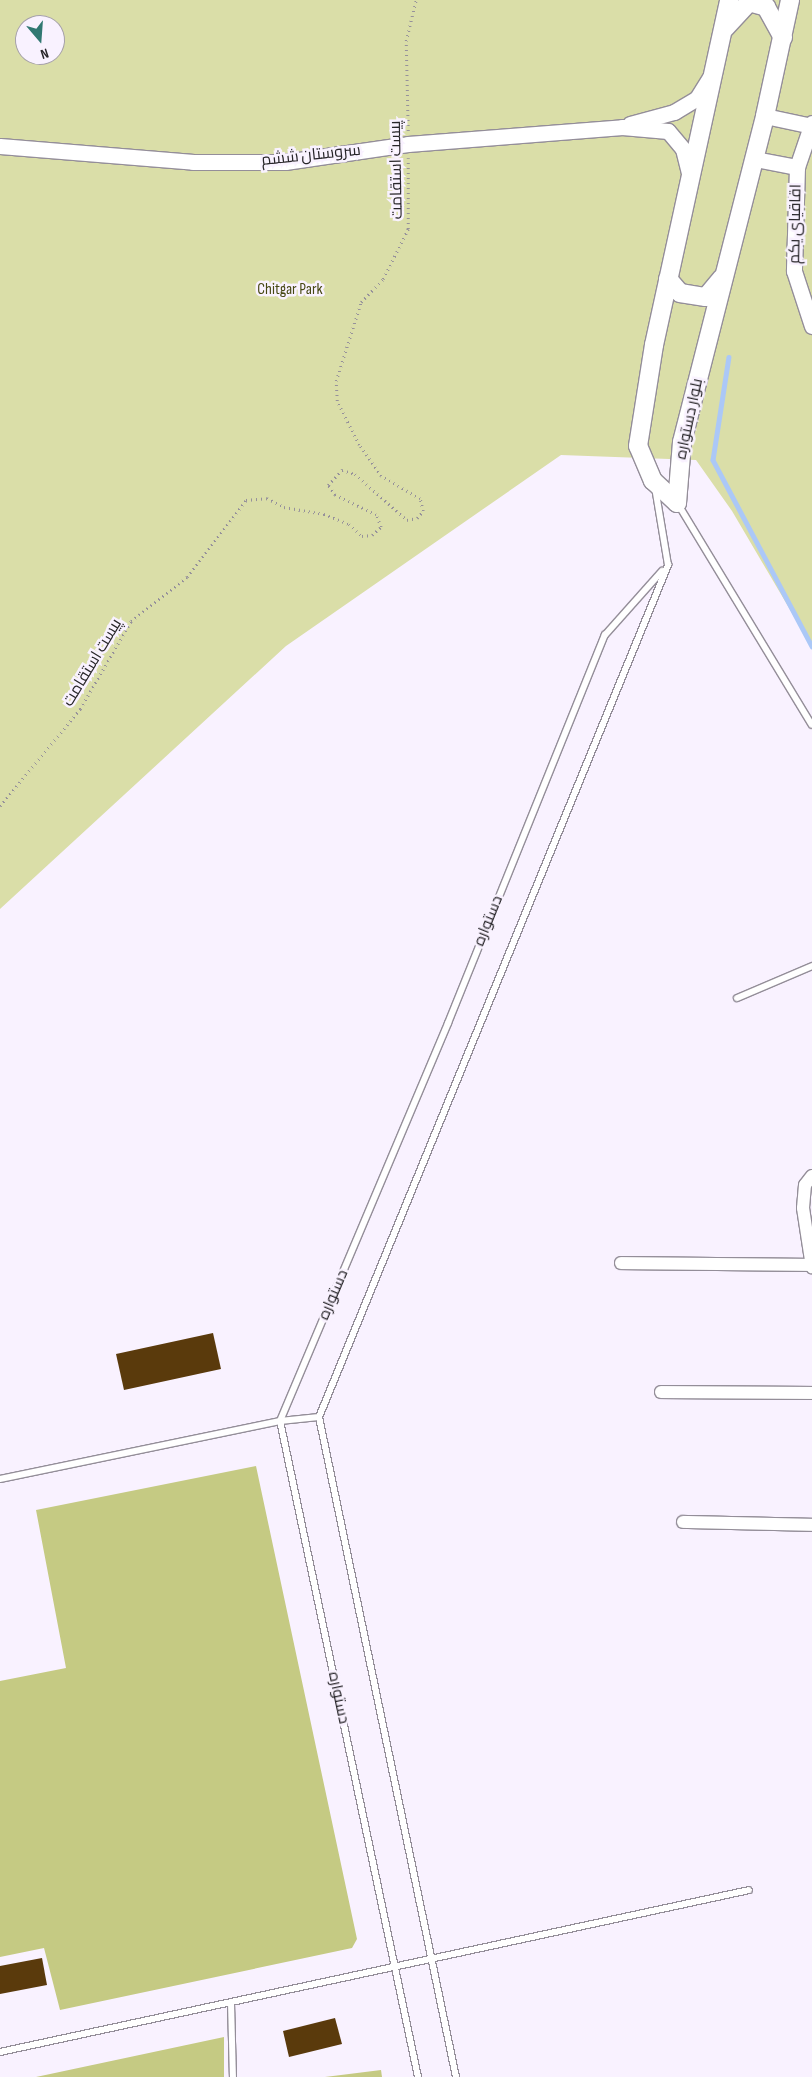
<!DOCTYPE html>
<html>
<head>
<meta charset="utf-8">
<style>
	body { margin:0 }
	#map { position:relative; width:812px; height:2077px; overflow:hidden; background:#f9f2ff; font-family:"Sofia Sans Condensed",Cairo,sans-serif }
	div>[style] { position:absolute }
	.green>* { inset:0; background:#dadea8 }
	.forest>* { inset:0; background:#c5ca83 }
	.stream>* { height:4.5px; margin:-2.25px; padding:0 2.25px; transform-origin:2.25px; border-radius:2.25px; background:#abc8f7 }
	.building>* { inset:0; background:#5a3a0c }
	.path>* { height:2.5px; margin-top:-1.25px; transform-origin:0; background:repeating-linear-gradient(90deg,#96919a 0 1px,transparent 0 5px) }
	.roads { filter:drop-shadow(1px 0 #948e99) drop-shadow(-1px 0 #948e99) drop-shadow(0 1px #948e99) drop-shadow(0 -1px #948e99) }
	.service>* { height:6px; margin:-3px; padding:0 3px; transform-origin:3px; border-radius:3px; background:#fff }
	.minor>* { height:12px; margin:-6px; padding:0 6px; transform-origin:6px; border-radius:6px; background:#fff }
	.tertiary>* { height:15px; margin:-7.5px; padding:0 7.5px; transform-origin:7.5px; border-radius:7.5px; background:#fff }
	.secondary>* { height:18px; margin:-9px; padding:0 9px; transform-origin:9px; border-radius:9px; background:#fff }
	span { translate:-50% -50%; white-space:nowrap; text-align:center; line-height:1.15; -webkit-text-stroke:5px #f9f2ff; paint-order:stroke }
	.street-label { font-size:16px; color:#272529 }
	.park-label { font-size:16px; color:#464813 }
	.north { position:absolute; left:15px; top:15px; width:50px; height:50px; box-sizing:border-box; background:#f9f2ff; border:1px solid #a5a0a9; border-radius:50%; rotate:162deg; font-size:14px; font-weight:700; line-height:20px; text-align:center; color:#272529 }
	.north::after { content:''; display:block; margin:auto; width:18px; height:22px; background:#317872; clip-path:polygon(50% 0,100% 100%,50% 72%,0 100%) }
</style>
</head>
<body>
<div id="map">
	<div class="green">
		<div style="clip-path:polygon(evenodd,0 0,812px 0,812px 647px,732px 511px,696px 460px,561px 455px,286px 646px,0 909px,0 0,25px 25px,55px 25px,55px 55px,25px 55px,25px 25px)"></div>
	</div>
	<div class="forest">
		<div style="clip-path:polygon(256px 1466px,357px 1939px,352px 1948px,60px 2010px,44px 1948px,0 1957px,0 1681px,66px 1668px,36px 1510px)"></div>
		<div style="clip-path:polygon(224px 2037px,224px 2077px,36px 2077px)"></div>
		<div style="clip-path:polygon(381px 2070px,382px 2077px,325px 2077px)"></div>
	</div>
	<div class="stream">
		<div style="left:729px;top:357px;width:104px;rotate:98.8deg"></div>
		<div style="left:713px;top:460px;width:211px;rotate:62deg"></div>
	</div>
	<div class="building">
		<div style="clip-path:polygon(213px 1333px,221px 1369px,124px 1390px,116px 1354px)"></div>
		<div style="clip-path:polygon(42px 1958px,47px 1985px,0 1994px,0 1966px)"></div>
		<div style="clip-path:polygon(335px 2018px,342px 2044px,289px 2057px,283px 2031px)"></div>
	</div>
	<div class="path">
		<div style="left:408px;top:131px;width:90px;rotate:-91.3deg"></div>
		<div style="left:406px;top:41px;width:42px;rotate:-76.3deg"></div>
		<div style="left:0;top:806px;width:126px;rotate:-50.5deg"></div>
		<div style="left:80px;top:709px;width:102px;rotate:-59.9deg"></div>
		<div style="left:131px;top:621px;width:71px;rotate:-38.2deg"></div>
		<div style="left:187px;top:577px;width:97px;rotate:-52.5deg"></div>
		<div style="left:246px;top:500px;width:21px;rotate:-5deg"></div>
		<div style="left:267px;top:498px;width:19px;rotate:28deg"></div>
		<div style="left:284px;top:507px;width:41px;rotate:9.9deg"></div>
		<div style="left:324px;top:514px;width:27px;rotate:22deg"></div>
		<div style="left:349px;top:524px;width:18px;rotate:43deg"></div>
		<div style="left:362px;top:536px;width:10px;rotate:-6deg"></div>
		<div style="left:372px;top:535px;width:12px;rotate:-42deg"></div>
		<div style="left:381px;top:527px;width:13px;rotate:-113deg"></div>
		<div style="left:376px;top:515px;width:46px;rotate:-154deg"></div>
		<div style="left:335px;top:495px;width:12px;rotate:-125deg"></div>
		<div style="left:328px;top:485px;width:21px;rotate:-47deg"></div>
		<div style="left:342px;top:470px;width:14px;rotate:17deg"></div>
		<div style="left:355px;top:474px;width:69px;rotate:41.5deg"></div>
		<div style="left:407px;top:520px;width:10px;rotate:-11deg"></div>
		<div style="left:417px;top:518px;width:9px;rotate:-49deg"></div>
		<div style="left:423px;top:511px;width:12px;rotate:-104deg"></div>
		<div style="left:420px;top:499px;width:45px;rotate:-149.5deg"></div>
		<div style="left:381px;top:476px;width:38px;rotate:-125deg"></div>
		<div style="left:359px;top:445px;width:49px;rotate:-116.6deg"></div>
		<div style="left:337px;top:401px;width:20px;rotate:-93deg"></div>
		<div style="left:336px;top:381px;width:83px;rotate:-72.4deg"></div>
		<div style="left:361px;top:302px;width:32px;rotate:-46deg"></div>
		<div style="left:383px;top:279px;width:56px;rotate:-63.4deg"></div>
		<div style="left:408px;top:229px;width:71px;rotate:-90deg"></div>
	</div>
	<div class="roads">
		<div class="service">
			<div style="left:678px;top:504px;width:258px;rotate:58.8deg"></div>
			<div style="left:737px;top:998px;width:82px;rotate:-23.1deg"></div>
			<div style="left:0;top:1479px;width:286px;rotate:-11.7deg"></div>
			<div style="left:280px;top:1421px;width:39px;rotate:-6deg"></div>
			<div style="left:231px;top:2003px;width:74px;rotate:88.5deg"></div>
			<div style="left:0;top:2052px;width:766px;rotate:-12.2deg"></div>
			<div style="left:418px;top:2077px;width:670px;rotate:-101.88deg"></div>
			<div style="left:280px;top:1421px;width:432px;rotate:-67.1deg"></div>
			<div style="left:448px;top:1023px;width:419px;rotate:-68deg"></div>
			<div style="left:605px;top:635px;width:86px;rotate:-48.3deg"></div>
			<div style="left:456px;top:2077px;width:674px;rotate:-101.73deg"></div>
			<div style="left:319px;top:1417px;width:921px;rotate:-67.72deg"></div>
			<div style="left:668px;top:565px;width:79px;rotate:-99.5deg"></div>
		</div>
		<div class="minor">
			<div style="left:812px;top:1176px;width:11px;rotate:128deg"></div>
			<div style="left:805px;top:1185px;width:23px;rotate:95deg"></div>
			<div style="left:803px;top:1208px;width:60px;rotate:81.3deg"></div>
			<div style="left:621px;top:1263px;width:191px;rotate:0.6deg"></div>
			<div style="left:661px;top:1392px;width:151px;rotate:0.4deg"></div>
			<div style="left:683px;top:1522px;width:129px;rotate:1.3deg"></div>
		</div>
		<div class="tertiary">
			<div style="left:765px;top:116px;width:48px;rotate:12deg"></div>
			<div style="left:812px;top:123px;width:46px;rotate:108.8deg"></div>
			<div style="left:797px;top:167px;width:104px;rotate:91.7deg"></div>
			<div style="left:794px;top:271px;width:58px;rotate:71.9deg"></div>
			<div style="left:630px;top:124px;width:46px;rotate:-15.3deg"></div>
			<div style="left:674px;top:112px;width:27px;rotate:-31deg"></div>
			<div style="left:697px;top:98px;width:25px;rotate:-58deg"></div>
			<div style="left:0;top:146px;width:194px;rotate:4.7deg"></div>
			<div style="left:193px;top:162px;width:92px"></div>
			<div style="left:285px;top:162px;width:124px;rotate:-8.3deg"></div>
			<div style="left:408px;top:144px;width:215px;rotate:-4.5deg"></div>
			<div style="left:622px;top:127px;width:46px;rotate:5deg"></div>
			<div style="left:668px;top:131px;width:23px;rotate:50deg"></div>
			<div style="left:683px;top:149px;width:29px;rotate:76deg"></div>
			<div style="left:755px;top:159px;width:43px;rotate:10.8deg"></div>
		</div>
		<div class="secondary">
			<div style="left:725px;top:28px;width:35px;rotate:-47deg"></div>
			<div style="left:749px;top:2px;width:18px;rotate:16deg"></div>
			<div style="left:766px;top:7px;width:35px;rotate:61deg"></div>
			<div style="left:668px;top:279px;width:18px;rotate:49deg"></div>
			<div style="left:680px;top:293px;width:26px;rotate:9deg"></div>
			<div style="left:706px;top:297px;width:25px;rotate:-50deg"></div>
			<div style="left:677px;top:503px;width:33px;rotate:-137deg"></div>
			<div style="left:653px;top:481px;width:38px;rotate:-113deg"></div>
			<div style="left:638px;top:446px;width:102px;rotate:-81deg"></div>
			<div style="left:654px;top:345px;width:353px;rotate:-77.7deg"></div>
			<div style="left:677px;top:503px;width:61px;rotate:-85.3deg"></div>
			<div style="left:682px;top:442px;width:336px;rotate:-75.7deg"></div>
			<div style="left:765px;top:116px;width:119px;rotate:-77.8deg"></div>
		</div>
	</div>
	<div class="street-label">
		<span style="left:311px;top:156px;rotate:-6deg">سروستان ششم</span>
		<span style="left:397px;top:170px;rotate:-91deg">پیست استقامت</span>
		<span style="left:796px;top:224px;rotate:-89deg">اقاقیای یکم</span>
		<span style="left:690px;top:419px;rotate:-78deg">بلوار دستواره</span>
		<span style="left:93px;top:663px;rotate:-59deg">پیست استقامت</span>
		<span style="left:489px;top:921px;rotate:-68deg">دستواره</span>
		<span style="left:334px;top:1295px;rotate:-67deg">دستواره</span>
		<span style="left:338px;top:1698px;rotate:78deg">دستواره</span>
	</div>
	<div class="park-label">
		<span style="left:290px;top:290px">Chitgar Park</span>
	</div>
	<div class="north">N</div>
</div>
</body>
</html>
